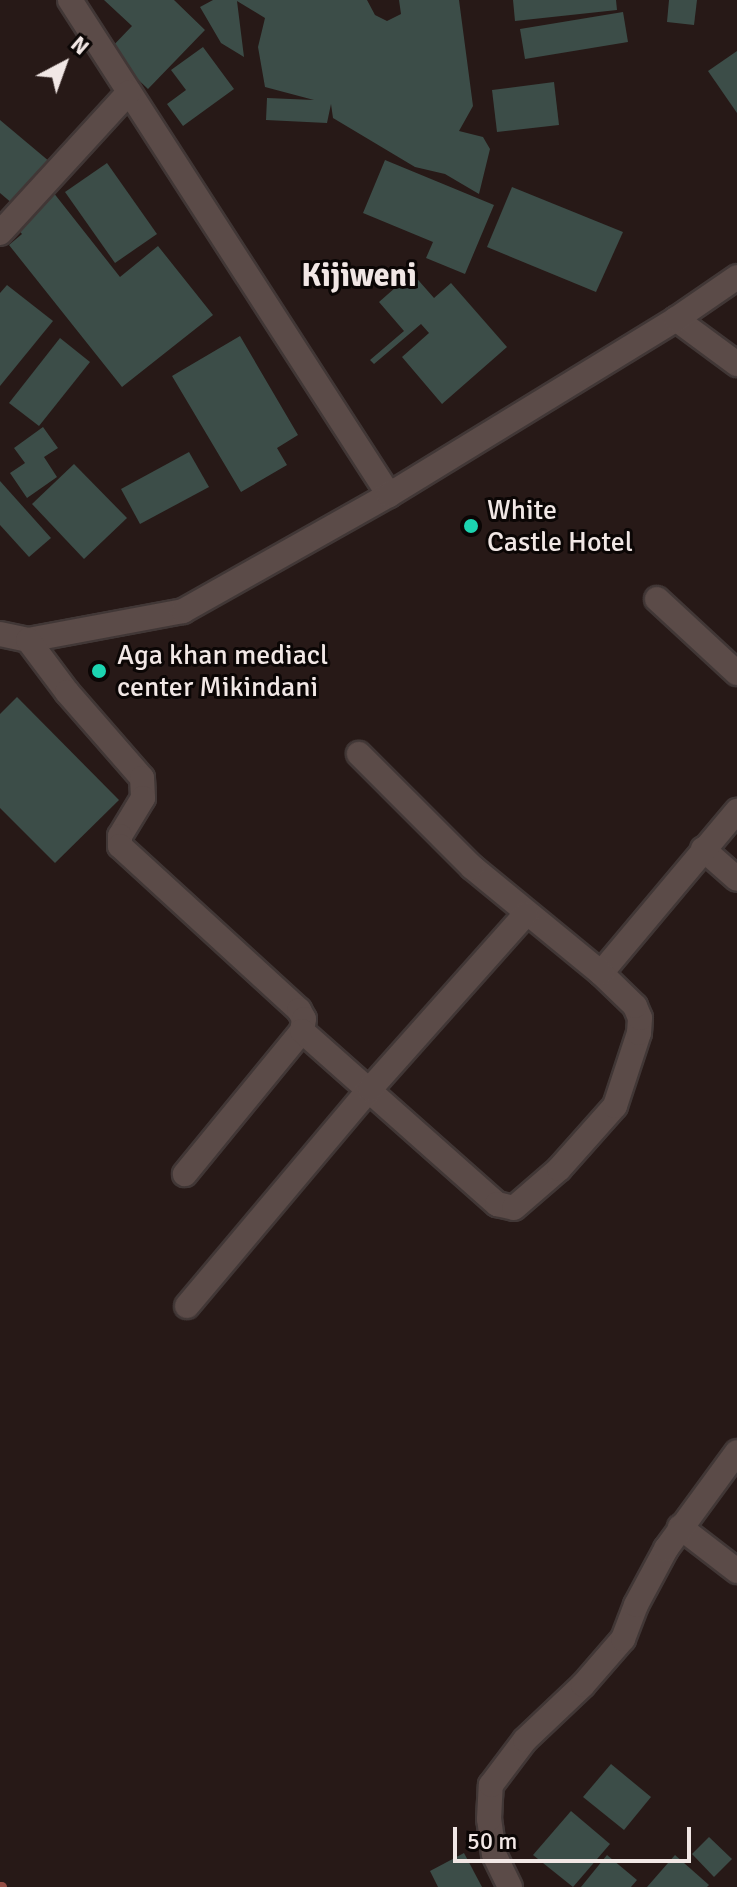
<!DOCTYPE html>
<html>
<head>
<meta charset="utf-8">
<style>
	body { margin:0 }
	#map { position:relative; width:737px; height:1887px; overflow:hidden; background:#271917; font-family:Signika,sans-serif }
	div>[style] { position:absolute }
	.stream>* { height:10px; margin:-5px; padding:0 5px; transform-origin:5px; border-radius:5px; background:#944d44 }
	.building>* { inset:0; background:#3c4d48 }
	.roads { filter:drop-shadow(2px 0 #413736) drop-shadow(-2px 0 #413736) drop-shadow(0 2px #413736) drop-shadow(0 -2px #413736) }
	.minor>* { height:24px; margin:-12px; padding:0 12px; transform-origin:12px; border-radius:12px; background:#5b4b48 }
	.dots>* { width:22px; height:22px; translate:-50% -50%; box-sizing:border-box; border:4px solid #0b0605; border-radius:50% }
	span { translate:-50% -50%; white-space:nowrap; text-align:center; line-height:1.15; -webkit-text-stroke:6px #0b0605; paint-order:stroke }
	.poi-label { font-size:28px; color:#f1e7e5 }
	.left { translate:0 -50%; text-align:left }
	.quarter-label { font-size:32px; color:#f1e7e5; font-weight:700 }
	.north { position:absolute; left:24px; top:24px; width:80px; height:80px; -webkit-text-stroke:6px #0b0605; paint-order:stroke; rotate:41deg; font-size:22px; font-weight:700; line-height:32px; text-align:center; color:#f1e7e5 }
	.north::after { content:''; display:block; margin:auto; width:28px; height:36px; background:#f1e7e5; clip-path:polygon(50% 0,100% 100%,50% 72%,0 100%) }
	.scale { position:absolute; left:453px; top:1827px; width:238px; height:36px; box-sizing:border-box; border:4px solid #f1e7e5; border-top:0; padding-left:10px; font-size:24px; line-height:28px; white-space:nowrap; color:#f1e7e5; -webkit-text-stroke:6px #0b0605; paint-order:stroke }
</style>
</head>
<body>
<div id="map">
	<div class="stream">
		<div style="left:0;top:1887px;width:2px"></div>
	</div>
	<div class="building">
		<div style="clip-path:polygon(104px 0,174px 0,205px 30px,148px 89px,108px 51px,132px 26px)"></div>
		<div style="clip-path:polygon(213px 0,367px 0,375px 15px,387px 21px,401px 14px,399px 0,459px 0,473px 106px,459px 131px,483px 137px,490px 149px,479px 194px,445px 174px,415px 167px,333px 118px,331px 104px,327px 123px,266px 120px,267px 98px,314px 100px,265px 87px,258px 47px,265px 18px,237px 1px,244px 57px,221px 43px,200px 7px)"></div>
		<div style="clip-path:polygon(513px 0,616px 0,617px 10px,515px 21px)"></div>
		<div style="clip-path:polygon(669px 0,697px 0,694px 25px,667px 22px)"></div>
		<div style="clip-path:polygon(623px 12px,628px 42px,525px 59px,520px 29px)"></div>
		<div style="clip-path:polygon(203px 47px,234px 89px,183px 126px,167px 104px,186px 90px,171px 70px)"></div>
		<div style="clip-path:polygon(737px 51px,737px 113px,708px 71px)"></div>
		<div style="clip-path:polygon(554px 82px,559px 125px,497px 132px,492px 90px)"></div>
		<div style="clip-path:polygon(0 120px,56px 167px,20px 210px,0 193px)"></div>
		<div style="clip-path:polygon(385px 160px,494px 205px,465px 274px,426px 258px,433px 242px,363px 213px)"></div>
		<div style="clip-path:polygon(107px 163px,157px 234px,115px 263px,65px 192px)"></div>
		<div style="clip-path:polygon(512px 187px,623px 232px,596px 292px,487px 247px)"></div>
		<div style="clip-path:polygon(53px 192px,120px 277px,158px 246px,213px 315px,122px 387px,9px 245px,22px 234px,13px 223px)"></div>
		<div style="clip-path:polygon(412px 273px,434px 298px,451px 283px,507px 347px,442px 404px,402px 357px,429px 333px,421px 324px,374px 364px,370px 360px,404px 331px,379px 302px)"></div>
		<div style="clip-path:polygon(7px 285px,53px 321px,0 386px,0 293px)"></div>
		<div style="clip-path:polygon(240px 336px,298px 435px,277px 448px,287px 465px,241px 492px,172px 376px)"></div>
		<div style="clip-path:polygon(60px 338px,90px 362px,39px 426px,9px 403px)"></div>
		<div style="clip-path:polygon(43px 427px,58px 448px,44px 457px,57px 477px,27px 498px,10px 473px,25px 463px,14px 448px)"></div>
		<div style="clip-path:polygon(189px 452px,209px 487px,140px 524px,121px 489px)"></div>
		<div style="clip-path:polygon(74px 464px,127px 518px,84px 559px,32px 504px)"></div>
		<div style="clip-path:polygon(0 481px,51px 538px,29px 557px,0 525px)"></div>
		<div style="clip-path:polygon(17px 697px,119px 800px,55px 863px,0 808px,0 714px)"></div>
		<div style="clip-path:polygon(611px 1764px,651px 1797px,624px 1830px,583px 1797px)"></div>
		<div style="clip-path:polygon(571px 1811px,610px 1844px,573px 1887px,533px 1855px)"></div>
		<div style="clip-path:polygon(709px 1837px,732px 1859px,714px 1877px,692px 1854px)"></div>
		<div style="clip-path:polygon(464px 1853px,482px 1887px,438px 1887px,430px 1871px)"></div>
		<div style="clip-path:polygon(607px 1855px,637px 1880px,631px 1887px,581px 1887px)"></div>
		<div style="clip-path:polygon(675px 1855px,709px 1885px,707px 1887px,647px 1887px)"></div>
	</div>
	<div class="roads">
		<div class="minor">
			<div style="left:70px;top:0;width:589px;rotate:57.2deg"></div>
			<div style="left:0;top:233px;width:191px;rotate:-47.5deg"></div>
			<div style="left:676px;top:319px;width:76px;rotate:36.4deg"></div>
			<div style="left:657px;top:599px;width:109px;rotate:42.8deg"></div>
			<div style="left:0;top:634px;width:29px;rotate:12deg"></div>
			<div style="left:28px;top:640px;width:158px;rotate:-10.6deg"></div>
			<div style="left:183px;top:611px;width:236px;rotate:-29.4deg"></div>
			<div style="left:389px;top:495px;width:337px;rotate:-31.5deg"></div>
			<div style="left:676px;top:319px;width:74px;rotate:-34.5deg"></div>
			<div style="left:28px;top:640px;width:65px;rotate:53.1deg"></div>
			<div style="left:67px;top:692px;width:114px;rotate:48.9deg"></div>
			<div style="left:142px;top:778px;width:20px;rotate:87deg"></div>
			<div style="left:143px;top:798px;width:44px;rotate:121.2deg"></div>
			<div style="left:120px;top:836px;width:10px;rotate:90deg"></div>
			<div style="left:120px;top:846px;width:243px;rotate:42.5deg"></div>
			<div style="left:299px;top:1010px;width:10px;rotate:61deg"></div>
			<div style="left:304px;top:1019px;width:12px;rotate:99deg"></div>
			<div style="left:302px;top:1031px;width:185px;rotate:129.3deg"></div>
			<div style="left:703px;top:849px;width:45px;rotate:41.4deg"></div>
			<div style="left:601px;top:973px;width:212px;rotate:-50deg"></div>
			<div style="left:302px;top:1031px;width:261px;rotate:41.6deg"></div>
			<div style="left:497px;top:1204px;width:17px;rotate:13deg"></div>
			<div style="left:514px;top:1208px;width:60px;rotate:-40.9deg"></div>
			<div style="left:559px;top:1169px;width:84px;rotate:-48.4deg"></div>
			<div style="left:615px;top:1106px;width:77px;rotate:-71.8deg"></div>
			<div style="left:639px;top:1033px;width:15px;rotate:-86deg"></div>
			<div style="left:640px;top:1018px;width:13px;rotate:-113deg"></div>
			<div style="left:635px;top:1006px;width:47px;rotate:-135.9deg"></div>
			<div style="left:601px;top:973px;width:167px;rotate:-140.6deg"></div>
			<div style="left:472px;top:867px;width:160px;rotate:-135deg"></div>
			<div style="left:187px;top:1306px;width:284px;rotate:-49.9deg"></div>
			<div style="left:370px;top:1089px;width:234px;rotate:-48.3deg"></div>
			<div style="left:680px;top:1527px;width:72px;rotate:37.7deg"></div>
			<div style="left:510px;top:1887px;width:37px;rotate:-116deg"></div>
			<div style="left:494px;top:1854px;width:35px;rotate:-98deg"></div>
			<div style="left:489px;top:1819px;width:34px;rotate:-87deg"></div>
			<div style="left:491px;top:1785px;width:56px;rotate:-52.9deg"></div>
			<div style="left:525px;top:1740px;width:80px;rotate:-43.5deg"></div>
			<div style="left:583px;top:1685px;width:61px;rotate:-49deg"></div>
			<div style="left:623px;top:1639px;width:36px;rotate:-69deg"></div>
			<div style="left:636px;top:1605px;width:64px;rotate:-61.8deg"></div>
			<div style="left:666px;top:1549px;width:120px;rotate:-53.8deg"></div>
		</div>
	</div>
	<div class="dots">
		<div style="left:471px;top:526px;background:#1cd5b1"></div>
		<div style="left:99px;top:671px;background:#1cd5b1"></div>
	</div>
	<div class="poi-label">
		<span class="left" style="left:487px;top:526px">White<br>Castle Hotel</span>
		<span class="left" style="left:117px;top:671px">Aga khan mediacl<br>center Mikindani</span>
	</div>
	<div class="quarter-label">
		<span style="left:359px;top:276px">Kijiweni</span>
	</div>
	<div class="north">N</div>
	<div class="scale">50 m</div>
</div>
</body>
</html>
